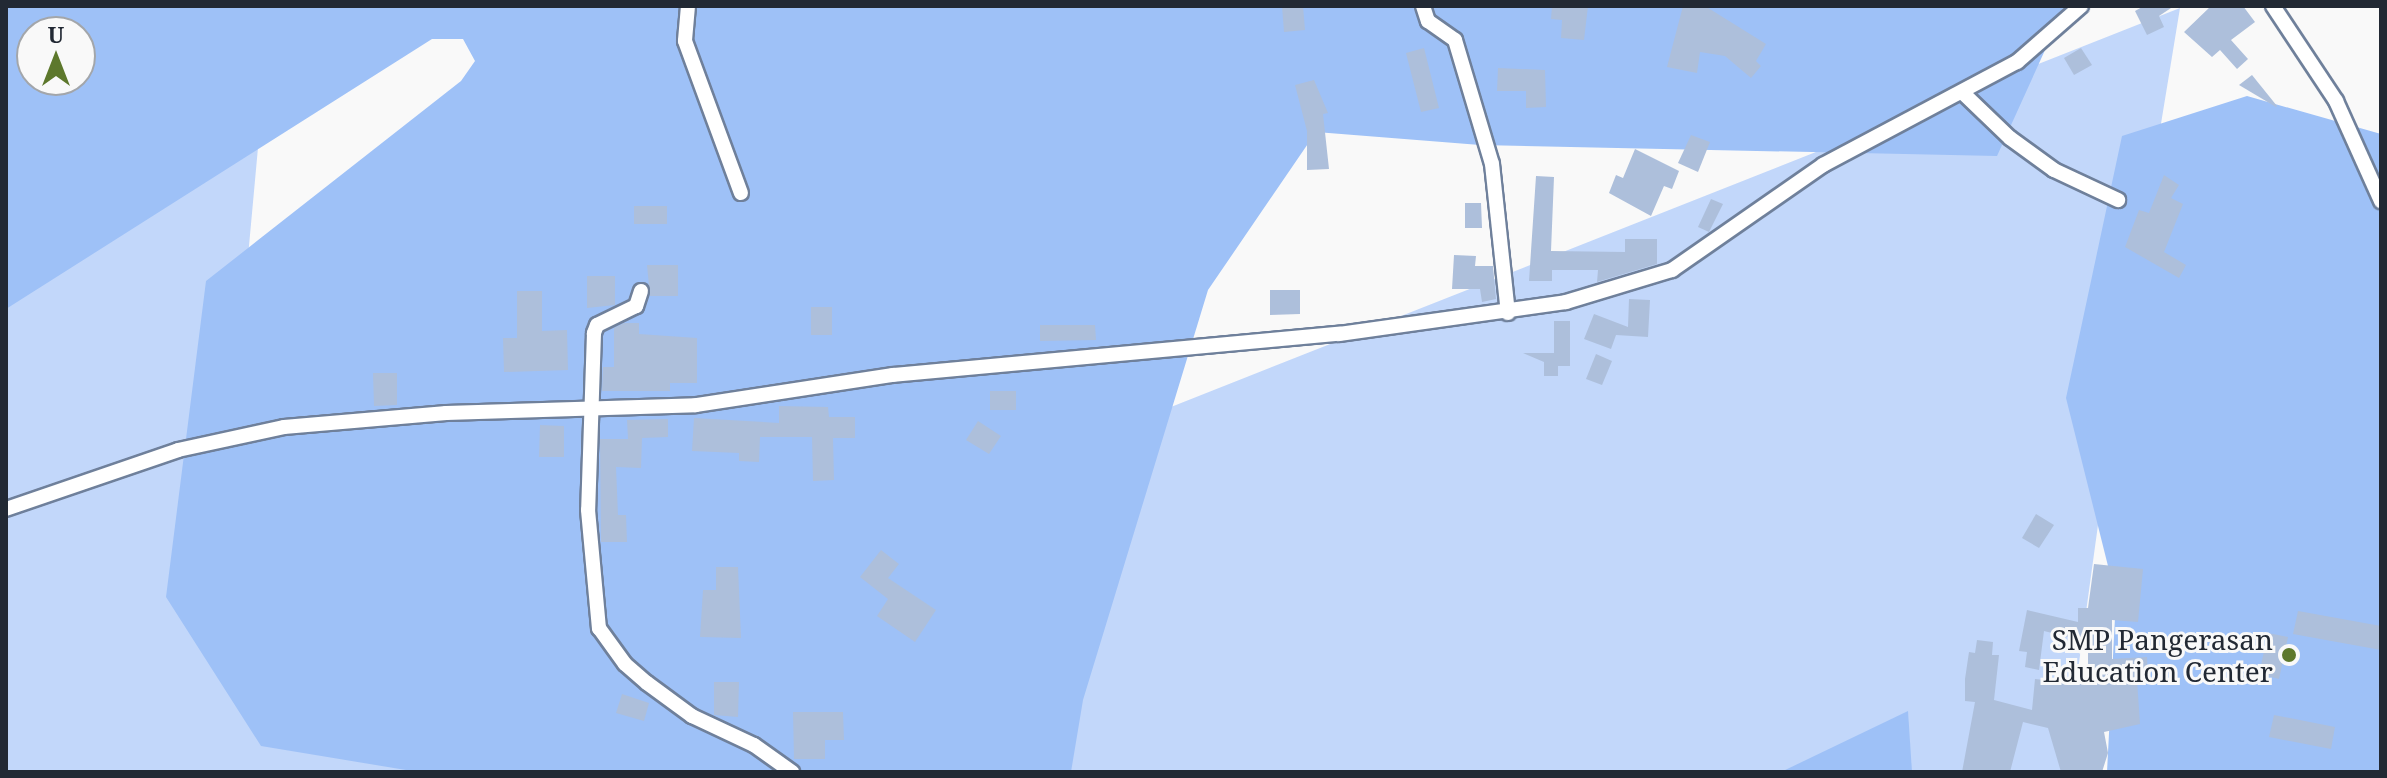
<!DOCTYPE html>
<html>
<head>
<meta charset="utf-8">
<style>
	body { margin:0 }
	#map { position:relative; width:2387px; height:778px; overflow:hidden; background:#f9f9f9; font-family:"Noto Serif",serif }
	div>[style] { position:absolute }
	.green>* { inset:0; background:#c2d7fa }
	.forest>* { inset:0; background:#9ec1f7 }
	.building>* { inset:0; background:#adbfdb }
	.roads { filter:drop-shadow(2px 0 #6f809b) drop-shadow(-2px 0 #6f809b) drop-shadow(0 2px #6f809b) drop-shadow(0 -2px #6f809b) }
	.street>* { height:14px; margin:-7px; padding:0 7px; transform-origin:7px; border-radius:7px; background:#fff }
	.dots>* { width:22px; height:22px; translate:-50% -50%; box-sizing:border-box; border:4px solid #f9f9f9; border-radius:50% }
	span { translate:-50% -50%; white-space:nowrap; text-align:center; line-height:1.15; -webkit-text-stroke:6px #f9f9f9; paint-order:stroke }
	.poi-label { font-size:28px; color:#222934 }
	.right { translate:-100% -50%; text-align:right }
	.frame { position:absolute; inset:0; border:8px solid #222934; pointer-events:none }
	.north { position:absolute; left:16px; top:16px; width:80px; height:80px; box-sizing:border-box; background:#f9f9f9; border:2px solid #a3a6aa; border-radius:50%; rotate:0deg; font-size:22px; font-weight:700; line-height:32px; text-align:center; color:#222934 }
	.north::after { content:''; display:block; margin:auto; width:28px; height:36px; background:#5d782c; clip-path:polygon(50% 0,100% 100%,50% 72%,0 100%) }
</style>
</head>
<body>
<div id="map">
	<div class="green">
		<div style="clip-path:polygon(271px 6px,241px 333px,534px 772px,6px 772px,6px 220px)"></div>
		<div style="clip-path:polygon(2180px 8px,2113px 416px,2064px 772px,1017px 772px,1080px 443px)"></div>
	</div>
	<div class="forest">
		<div style="clip-path:polygon(evenodd,6px 6px,2065px 6px,1997px 156px,1480px 145px,1316px 132px,1208px 290px,1083px 700px,1071px 772px,418px 772px,261px 746px,166px 597px,206px 281px,461px 81px,475px 61px,463px 39px,432px 39px,6px 309px,6px 6px,32px 32px,80px 32px,80px 80px,32px 80px,32px 32px)"></div>
		<div style="clip-path:polygon(2247px 96px,2381px 134px,2381px 772px,2107px 772px,2116px 598px,2066px 398px,2122px 136px)"></div>
		<div style="clip-path:polygon(1908px 711px,1912px 772px,1781px 772px)"></div>
	</div>
	<div class="building">
		<div style="clip-path:polygon(1282px 6px,1303px 6px,1305px 30px,1284px 32px)"></div>
		<div style="clip-path:polygon(1552px 6px,1588px 6px,1584px 40px,1561px 38px,1562px 20px,1551px 19px)"></div>
		<div style="clip-path:polygon(1683px 6px,1705px 6px,1766px 44px,1756px 61px,1761px 66px,1751px 78px,1725px 56px,1700px 52px,1697px 73px,1667px 67px)"></div>
		<div style="clip-path:polygon(2144px 6px,2174px 6px,2159px 16px,2164px 27px,2147px 35px,2135px 11px)"></div>
		<div style="clip-path:polygon(2211px 6px,2243px 6px,2255px 22px,2231px 40px,2248px 59px,2237px 69px,2220px 50px,2212px 57px,2184px 32px)"></div>
		<div style="clip-path:polygon(1424px 48px,1439px 108px,1421px 112px,1406px 53px)"></div>
		<div style="clip-path:polygon(2081px 48px,2092px 65px,2074px 75px,2064px 58px)"></div>
		<div style="clip-path:polygon(1498px 68px,1545px 70px,1546px 107px,1526px 108px,1526px 91px,1497px 91px)"></div>
		<div style="clip-path:polygon(2252px 75px,2277px 106px,2276px 107px,2239px 85px)"></div>
		<div style="clip-path:polygon(1314px 80px,1328px 113px,1323px 114px,1329px 169px,1307px 170px,1307px 131px,1295px 85px)"></div>
		<div style="clip-path:polygon(1691px 135px,1710px 142px,1698px 172px,1678px 163px)"></div>
		<div style="clip-path:polygon(1635px 149px,1679px 171px,1672px 189px,1664px 186px,1651px 216px,1609px 193px,1616px 175px,1623px 178px)"></div>
		<div style="clip-path:polygon(2164px 175px,2179px 185px,2171px 198px,2183px 204px,2164px 252px,2186px 265px,2179px 278px,2125px 247px,2139px 210px,2149px 213px)"></div>
		<div style="clip-path:polygon(1536px 176px,1554px 177px,1551px 251px,1625px 252px,1625px 239px,1657px 239px,1657px 264px,1597px 282px,1598px 270px,1552px 270px,1552px 281px,1529px 281px)"></div>
		<div style="clip-path:polygon(1711px 199px,1723px 204px,1709px 232px,1698px 227px)"></div>
		<div style="clip-path:polygon(1465px 203px,1481px 203px,1482px 228px,1465px 228px)"></div>
		<div style="clip-path:polygon(634px 206px,667px 206px,667px 224px,634px 224px)"></div>
		<div style="clip-path:polygon(1454px 255px,1476px 256px,1475px 266px,1493px 266px,1496px 299px,1482px 302px,1480px 289px,1452px 289px)"></div>
		<div style="clip-path:polygon(647px 265px,678px 265px,678px 296px,650px 296px)"></div>
		<div style="clip-path:polygon(587px 276px,615px 276px,615px 305px,587px 308px)"></div>
		<div style="clip-path:polygon(1270px 290px,1300px 290px,1300px 314px,1270px 315px)"></div>
		<div style="clip-path:polygon(517px 291px,542px 291px,542px 331px,567px 330px,568px 370px,504px 372px,503px 338px,517px 338px)"></div>
		<div style="clip-path:polygon(1629px 299px,1650px 300px,1648px 337px,1616px 335px,1611px 349px,1584px 339px,1594px 314px,1628px 327px)"></div>
		<div style="clip-path:polygon(811px 307px,832px 307px,832px 335px,811px 335px)"></div>
		<div style="clip-path:polygon(1554px 321px,1570px 321px,1570px 366px,1558px 366px,1558px 376px,1544px 376px,1544px 362px,1523px 353px,1554px 353px)"></div>
		<div style="clip-path:polygon(624px 323px,639px 323px,639px 334px,697px 338px,697px 383px,670px 383px,670px 391px,602px 391px,603px 367px,614px 367px,614px 328px)"></div>
		<div style="clip-path:polygon(1040px 325px,1095px 325px,1096px 340px,1040px 341px)"></div>
		<div style="clip-path:polygon(1596px 354px,1612px 361px,1602px 385px,1586px 379px)"></div>
		<div style="clip-path:polygon(373px 373px,397px 373px,397px 405px,374px 406px)"></div>
		<div style="clip-path:polygon(990px 391px,1016px 391px,1016px 410px,990px 410px)"></div>
		<div style="clip-path:polygon(779px 406px,828px 407px,829px 417px,855px 417px,855px 438px,833px 438px,834px 480px,813px 481px,812px 437px,760px 437px,759px 462px,739px 461px,739px 453px,692px 451px,694px 418px,779px 423px)"></div>
		<div style="clip-path:polygon(668px 419px,668px 437px,642px 438px,641px 468px,616px 467px,618px 515px,626px 515px,627px 542px,601px 542px,600px 439px,628px 439px,627px 420px)"></div>
		<div style="clip-path:polygon(978px 421px,1001px 436px,989px 454px,966px 440px)"></div>
		<div style="clip-path:polygon(540px 425px,564px 426px,564px 457px,539px 457px)"></div>
		<div style="clip-path:polygon(2036px 514px,2054px 525px,2039px 548px,2022px 538px)"></div>
		<div style="clip-path:polygon(881px 550px,899px 564px,888px 578px,936px 610px,915px 642px,877px 616px,888px 599px,860px 577px)"></div>
		<div style="clip-path:polygon(2094px 564px,2143px 569px,2138px 622px,2112px 620px,2112px 659px,2147px 657px,2148px 679px,2137px 680px,2140px 724px,2104px 732px,2108px 753px,2102px 772px,2061px 772px,2048px 728px,2023px 722px,2010px 772px,1962px 772px,1975px 702px,1965px 701px,1965px 679px,1969px 652px,1975px 653px,1977px 640px,1993px 642px,1992px 655px,1999px 655px,1994px 700px,2032px 710px,2035px 679px,2088px 685px,2088px 642px,2044px 631px,2039px 670px,2025px 667px,2027px 652px,2019px 651px,2027px 610px,2078px 622px,2078px 608px,2088px 608px)"></div>
		<div style="clip-path:polygon(716px 567px,738px 567px,741px 638px,700px 637px,703px 590px,716px 590px)"></div>
		<div style="clip-path:polygon(2298px 611px,2381px 626px,2381px 650px,2293px 634px)"></div>
		<div style="clip-path:polygon(2268px 633px,2288px 637px,2279px 679px,2259px 674px)"></div>
		<div style="clip-path:polygon(714px 682px,739px 682px,738px 717px,714px 715px)"></div>
		<div style="clip-path:polygon(622px 694px,649px 703px,644px 721px,616px 713px)"></div>
		<div style="clip-path:polygon(793px 712px,843px 712px,844px 740px,825px 740px,825px 759px,794px 759px)"></div>
		<div style="clip-path:polygon(2274px 715px,2335px 727px,2331px 749px,2269px 737px)"></div>
	</div>
	<div class="roads">
		<div class="street">
			<div style="left:688px;top:6px;width:35px;rotate:95deg"></div>
			<div style="left:685px;top:41px;width:162px;rotate:69.8deg"></div>
			<div style="left:1423px;top:6px;width:16px;rotate:72deg"></div>
			<div style="left:1428px;top:21px;width:33px;rotate:35deg"></div>
			<div style="left:1455px;top:40px;width:129px;rotate:73.4deg"></div>
			<div style="left:1492px;top:164px;width:150px;rotate:83.9deg"></div>
			<div style="left:2273px;top:6px;width:114px;rotate:56.4deg"></div>
			<div style="left:2336px;top:101px;width:110px;rotate:65.8deg"></div>
			<div style="left:1963px;top:93px;width:65px;rotate:43.8deg"></div>
			<div style="left:2010px;top:138px;width:54px;rotate:36deg"></div>
			<div style="left:2054px;top:170px;width:71px;rotate:25.1deg"></div>
			<div style="left:641px;top:291px;width:16px;rotate:108deg"></div>
			<div style="left:636px;top:306px;width:43px;rotate:154deg"></div>
			<div style="left:597px;top:325px;width:9px;rotate:111deg"></div>
			<div style="left:594px;top:333px;width:177px;rotate:91.9deg"></div>
			<div style="left:588px;top:510px;width:119px;rotate:84.7deg"></div>
			<div style="left:599px;top:628px;width:44px;rotate:54.2deg"></div>
			<div style="left:625px;top:664px;width:29px;rotate:41deg"></div>
			<div style="left:647px;top:683px;width:56px;rotate:36.3deg"></div>
			<div style="left:692px;top:716px;width:68px;rotate:25.1deg"></div>
			<div style="left:754px;top:745px;width:47px;rotate:35.4deg"></div>
			<div style="left:6px;top:509px;width:182px;rotate:-18.9deg"></div>
			<div style="left:178px;top:450px;width:108px;rotate:-12.2deg"></div>
			<div style="left:284px;top:427px;width:163px;rotate:-4.9deg"></div>
			<div style="left:446px;top:413px;width:250px;rotate:-1.8deg"></div>
			<div style="left:696px;top:405px;width:199px;rotate:-8.7deg"></div>
			<div style="left:893px;top:375px;width:448px;rotate:-5.3deg"></div>
			<div style="left:1339px;top:334px;width:229px;rotate:-8deg"></div>
			<div style="left:1566px;top:302px;width:111px;rotate:-16.8deg"></div>
			<div style="left:1672px;top:270px;width:184px;rotate:-34.8deg"></div>
			<div style="left:1823px;top:165px;width:220px;rotate:-28deg"></div>
			<div style="left:2017px;top:62px;width:85px;rotate:-41.2deg"></div>
		</div>
	</div>
	<div class="dots">
		<div style="left:2289px;top:655px;background:#5d782c"></div>
	</div>
	<div class="poi-label">
		<span class="right" style="left:2273px;top:655px">SMP Pangerasan<br>Education Center</span>
	</div>
	<div class="frame"></div>
	<div class="north">U</div>
</div>
</body>
</html>
